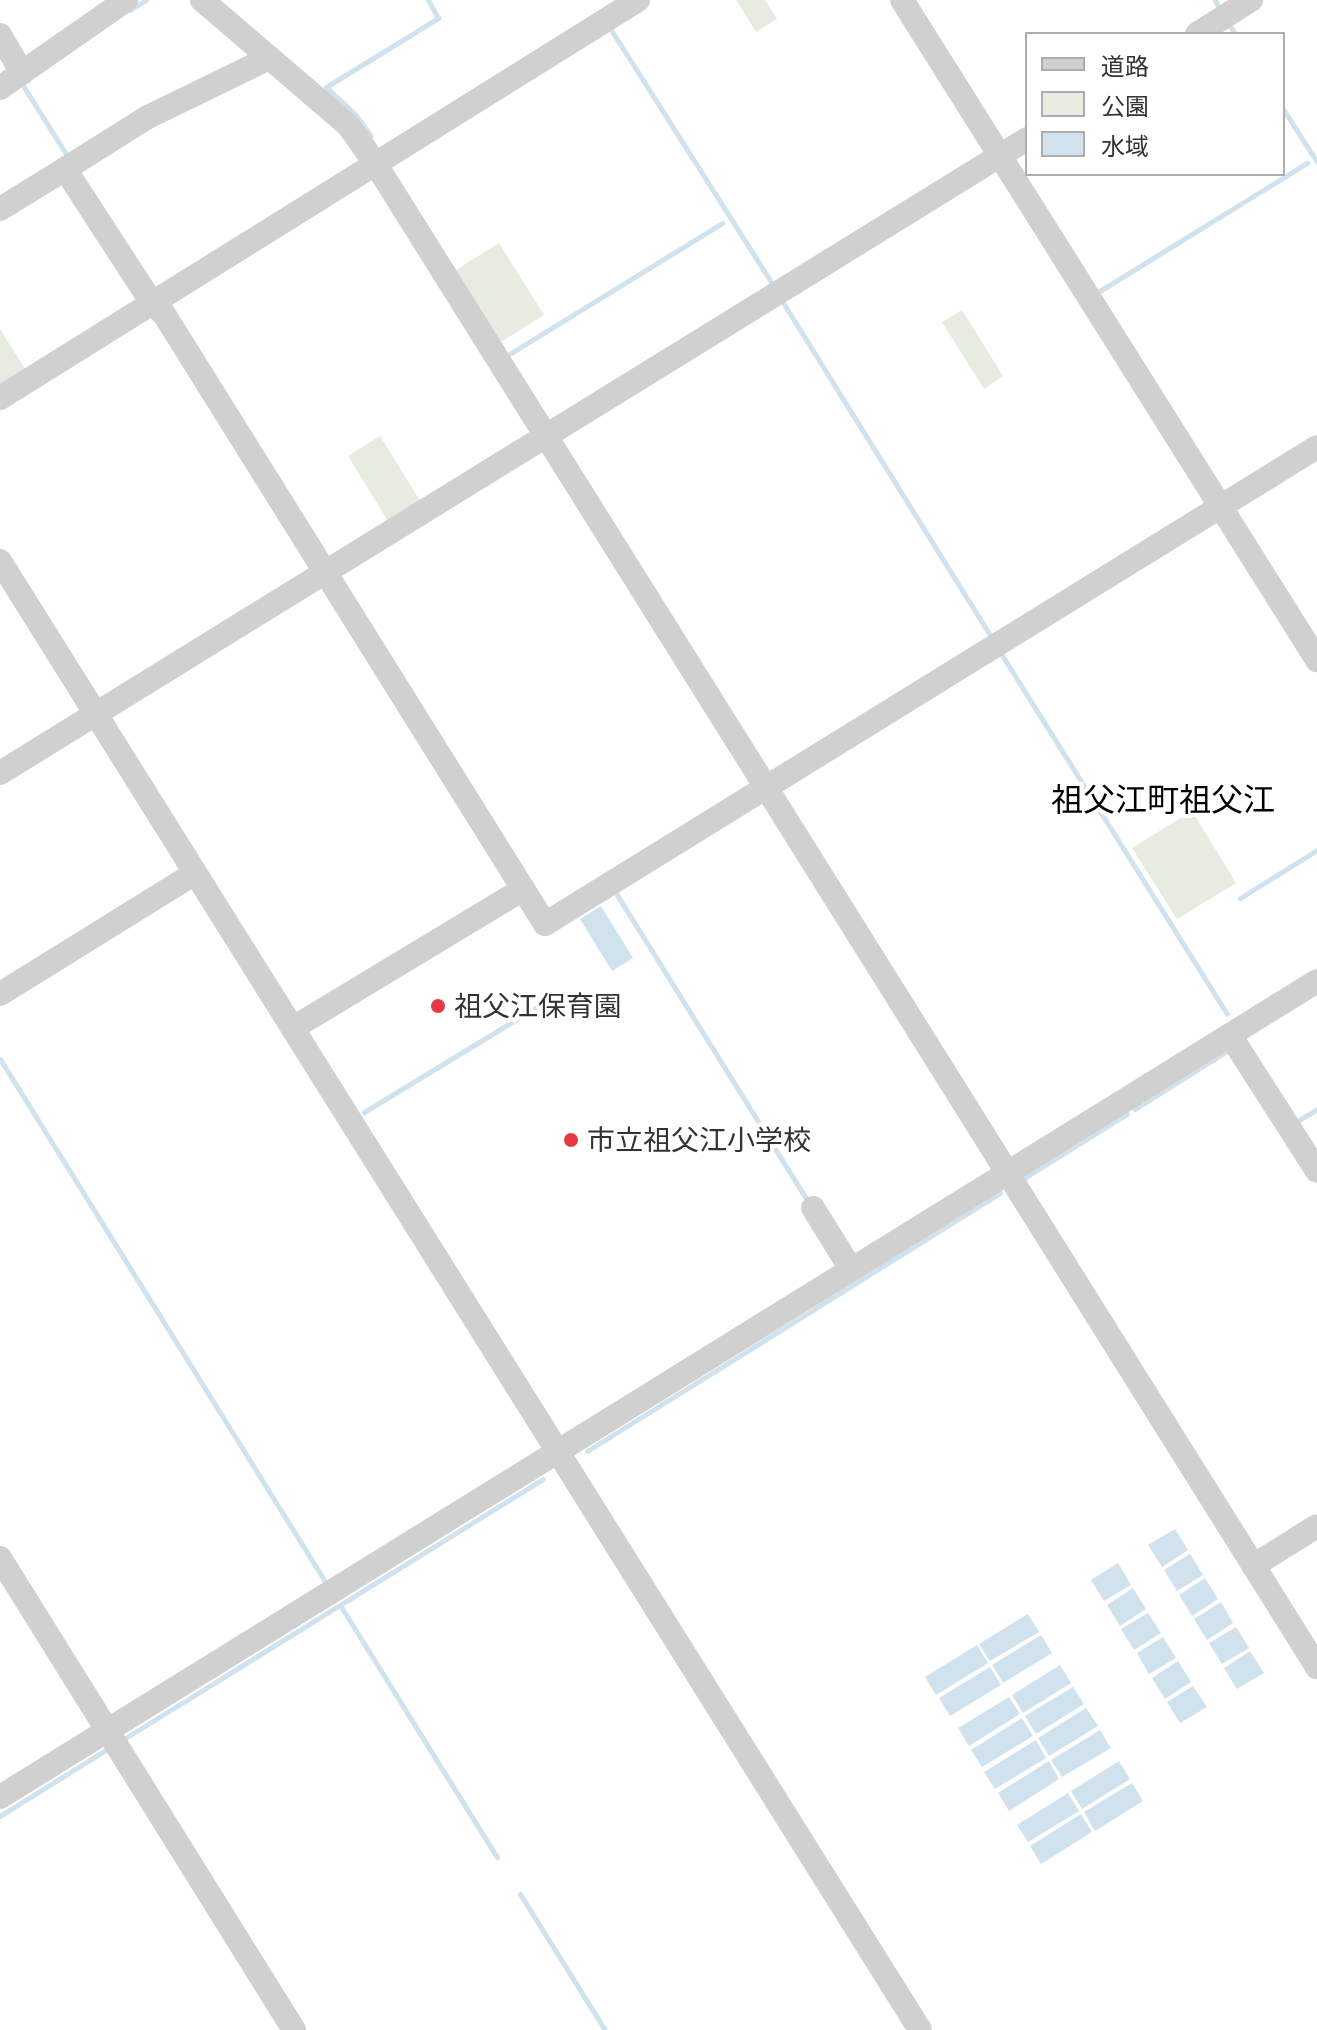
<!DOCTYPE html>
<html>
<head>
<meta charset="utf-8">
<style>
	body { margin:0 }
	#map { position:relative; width:1317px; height:2030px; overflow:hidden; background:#fff; font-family:"Archivo Narrow","Noto Sans JP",sans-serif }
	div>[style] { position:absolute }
	.green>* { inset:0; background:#e6ecdf }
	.water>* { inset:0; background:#cfe2ee }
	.stream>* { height:5px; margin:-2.5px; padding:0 2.5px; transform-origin:2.5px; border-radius:2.5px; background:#cfe2ee }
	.minor>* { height:24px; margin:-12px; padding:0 12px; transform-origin:12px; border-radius:12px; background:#d0d0d0 }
	.dots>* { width:22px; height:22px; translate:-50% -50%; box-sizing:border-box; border:4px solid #fff; border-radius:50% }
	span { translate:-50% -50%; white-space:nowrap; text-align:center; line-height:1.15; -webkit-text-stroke:8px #fff; paint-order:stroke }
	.poi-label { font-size:28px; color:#333 }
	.left { translate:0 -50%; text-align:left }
	.quarter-label { font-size:32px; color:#000 }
	.legend { position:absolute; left:1025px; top:32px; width:260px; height:144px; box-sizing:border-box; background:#fff; border:2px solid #adadad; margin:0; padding:10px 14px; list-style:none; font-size:24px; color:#333 }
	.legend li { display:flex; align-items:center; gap:16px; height:40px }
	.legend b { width:40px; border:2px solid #adadad }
</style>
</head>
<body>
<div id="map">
	<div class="green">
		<div style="clip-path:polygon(736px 0,765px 0,777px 19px,756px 32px)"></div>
		<div style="clip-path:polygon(499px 243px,544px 315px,496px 345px,451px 273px)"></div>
		<div style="clip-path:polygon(962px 310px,1003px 376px,984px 389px,942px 322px)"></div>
		<div style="clip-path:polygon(0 329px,27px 372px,0 390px)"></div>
		<div style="clip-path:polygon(380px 436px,422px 504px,390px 524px,348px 456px)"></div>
		<div style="clip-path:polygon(1192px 811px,1236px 883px,1177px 919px,1132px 848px)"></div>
	</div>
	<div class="water">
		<div style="clip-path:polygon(601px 906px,633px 958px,612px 971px,580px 919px)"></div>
		<div style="clip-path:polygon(1175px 1529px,1188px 1550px,1162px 1567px,1148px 1545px)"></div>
		<div style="clip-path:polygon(1190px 1554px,1203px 1575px,1177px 1591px,1164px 1570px)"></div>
		<div style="clip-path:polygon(1118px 1563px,1131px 1585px,1104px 1601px,1091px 1580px)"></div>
		<div style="clip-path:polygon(1205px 1578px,1218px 1599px,1192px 1616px,1179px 1595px)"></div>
		<div style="clip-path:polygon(1133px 1588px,1146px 1609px,1120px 1626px,1107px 1605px)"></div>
		<div style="clip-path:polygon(1221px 1602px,1233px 1623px,1207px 1640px,1194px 1619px)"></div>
		<div style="clip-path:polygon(1148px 1613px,1161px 1633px,1134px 1650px,1121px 1629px)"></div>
		<div style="clip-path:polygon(1028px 1614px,1039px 1632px,990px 1661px,979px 1644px)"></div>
		<div style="clip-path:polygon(1236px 1627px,1249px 1648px,1222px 1664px,1209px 1643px)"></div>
		<div style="clip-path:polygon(1041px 1635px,1052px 1653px,1003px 1683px,992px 1665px)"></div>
		<div style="clip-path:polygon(1163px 1637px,1176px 1658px,1149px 1674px,1137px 1653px)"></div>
		<div style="clip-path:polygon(977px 1645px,988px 1663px,936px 1695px,925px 1677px)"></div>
		<div style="clip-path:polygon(1250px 1651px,1264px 1673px,1237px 1689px,1224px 1668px)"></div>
		<div style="clip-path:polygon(1178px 1661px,1191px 1682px,1165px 1699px,1152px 1678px)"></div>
		<div style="clip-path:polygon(1060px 1665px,1071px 1683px,1023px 1713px,1012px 1695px)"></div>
		<div style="clip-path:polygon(990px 1667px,1001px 1685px,950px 1716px,939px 1698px)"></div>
		<div style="clip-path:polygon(1193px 1686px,1207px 1707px,1180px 1723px,1167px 1702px)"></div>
		<div style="clip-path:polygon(1073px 1687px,1084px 1704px,1036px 1734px,1025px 1716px)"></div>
		<div style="clip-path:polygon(1009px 1697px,1020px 1714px,969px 1746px,958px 1728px)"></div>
		<div style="clip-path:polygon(1086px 1708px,1098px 1726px,1049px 1756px,1038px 1738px)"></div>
		<div style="clip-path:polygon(1022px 1718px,1033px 1736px,982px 1767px,971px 1750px)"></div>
		<div style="clip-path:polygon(1100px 1730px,1111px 1748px,1062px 1777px,1051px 1760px)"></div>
		<div style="clip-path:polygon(1036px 1740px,1046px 1758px,995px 1789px,984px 1772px)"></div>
		<div style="clip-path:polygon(1049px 1761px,1059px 1779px,1009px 1811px,998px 1793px)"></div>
		<div style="clip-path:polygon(1119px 1761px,1130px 1779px,1082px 1809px,1071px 1791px)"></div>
		<div style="clip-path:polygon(1132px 1783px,1143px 1801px,1095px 1831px,1084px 1812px)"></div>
		<div style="clip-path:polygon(1068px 1793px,1079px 1811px,1028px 1842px,1017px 1825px)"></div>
		<div style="clip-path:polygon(1081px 1814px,1092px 1832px,1041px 1864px,1030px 1846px)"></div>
	</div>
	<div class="stream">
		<div style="left:1215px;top:0;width:7px;rotate:63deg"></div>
		<div style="left:130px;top:10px;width:19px;rotate:-32deg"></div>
		<div style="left:1229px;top:24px;width:12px;rotate:59deg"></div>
		<div style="left:608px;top:25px;width:308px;rotate:57.6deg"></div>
		<div style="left:22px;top:84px;width:86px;rotate:57.8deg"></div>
		<div style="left:1283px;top:109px;width:63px;rotate:57.3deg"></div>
		<div style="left:371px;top:136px;width:26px;rotate:-126deg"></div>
		<div style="left:356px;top:115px;width:41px;rotate:-137deg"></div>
		<div style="left:326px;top:87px;width:132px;rotate:-31.6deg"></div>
		<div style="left:438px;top:18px;width:21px;rotate:-119deg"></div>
		<div style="left:1098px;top:292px;width:246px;rotate:-31.7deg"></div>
		<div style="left:782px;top:301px;width:397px;rotate:58.1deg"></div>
		<div style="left:506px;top:356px;width:254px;rotate:-31.6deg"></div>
		<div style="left:1000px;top:652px;width:427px;rotate:57.9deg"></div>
		<div style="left:614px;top:890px;width:365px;rotate:58.1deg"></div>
		<div style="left:1240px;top:898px;width:91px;rotate:-31.9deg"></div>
		<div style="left:0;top:1059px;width:617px;rotate:58.11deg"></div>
		<div style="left:1135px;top:1109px;width:115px;rotate:-32.2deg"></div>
		<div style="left:364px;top:1112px;width:231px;rotate:-31.3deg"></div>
		<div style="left:1294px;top:1123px;width:27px;rotate:-31deg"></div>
		<div style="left:1026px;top:1177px;width:119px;rotate:-32deg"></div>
		<div style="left:587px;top:1451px;width:487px;rotate:-32deg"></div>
		<div style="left:340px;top:1605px;width:297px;rotate:58.1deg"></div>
		<div style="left:122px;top:1740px;width:495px;rotate:-31.8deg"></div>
		<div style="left:0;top:1816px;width:128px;rotate:-32deg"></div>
		<div style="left:520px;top:1894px;width:160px;rotate:58deg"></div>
	</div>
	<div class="minor">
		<div style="left:202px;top:0;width:192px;rotate:40.6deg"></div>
		<div style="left:348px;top:125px;width:47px;rotate:54.6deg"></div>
		<div style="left:375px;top:163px;width:1775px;rotate:57.94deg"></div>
		<div style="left:902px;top:0;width:780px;rotate:57.84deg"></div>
		<div style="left:1197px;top:34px;width:64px;rotate:-32.2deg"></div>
		<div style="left:0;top:35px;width:44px;rotate:59.9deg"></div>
		<div style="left:0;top:88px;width:154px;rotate:-34.9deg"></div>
		<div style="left:65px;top:169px;width:98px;rotate:-32.1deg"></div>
		<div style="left:148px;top:117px;width:135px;rotate:-26deg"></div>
		<div style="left:0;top:209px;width:76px;rotate:-31.6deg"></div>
		<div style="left:65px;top:169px;width:160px;rotate:57deg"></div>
		<div style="left:152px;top:303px;width:16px;rotate:43deg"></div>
		<div style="left:164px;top:314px;width:719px;rotate:58.01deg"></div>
		<div style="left:545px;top:924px;width:907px;rotate:-31.71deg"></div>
		<div style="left:0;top:398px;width:752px;rotate:-31.96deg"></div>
		<div style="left:0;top:561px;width:1733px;rotate:57.94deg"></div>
		<div style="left:0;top:773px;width:1207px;rotate:-31.69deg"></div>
		<div style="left:0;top:994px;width:229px;rotate:-31.8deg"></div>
		<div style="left:293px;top:1028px;width:269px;rotate:-31.1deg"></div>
		<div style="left:1230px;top:1035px;width:161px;rotate:57.4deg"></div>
		<div style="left:813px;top:1208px;width:72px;rotate:58.1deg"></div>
		<div style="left:0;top:1558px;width:556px;rotate:58.08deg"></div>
		<div style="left:1253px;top:1566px;width:75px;rotate:-32deg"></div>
		<div style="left:0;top:1797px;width:1549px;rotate:-31.78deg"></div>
	</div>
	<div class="dots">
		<div style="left:438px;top:1006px;background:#e63946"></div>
		<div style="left:571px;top:1140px;background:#e63946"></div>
	</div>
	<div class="poi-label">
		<span class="left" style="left:454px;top:1006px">祖父江保育園</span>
		<span class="left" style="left:587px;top:1140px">市立祖父江小学校</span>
	</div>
	<div class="quarter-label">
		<span style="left:1163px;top:800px">祖父江町祖父江</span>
	</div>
	<ul class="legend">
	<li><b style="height:10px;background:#d0d0d0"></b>道路</li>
	<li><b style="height:22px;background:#e6ecdf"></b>公園</li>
	<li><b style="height:22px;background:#cfe2ee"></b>水域</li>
	</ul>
</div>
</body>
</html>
